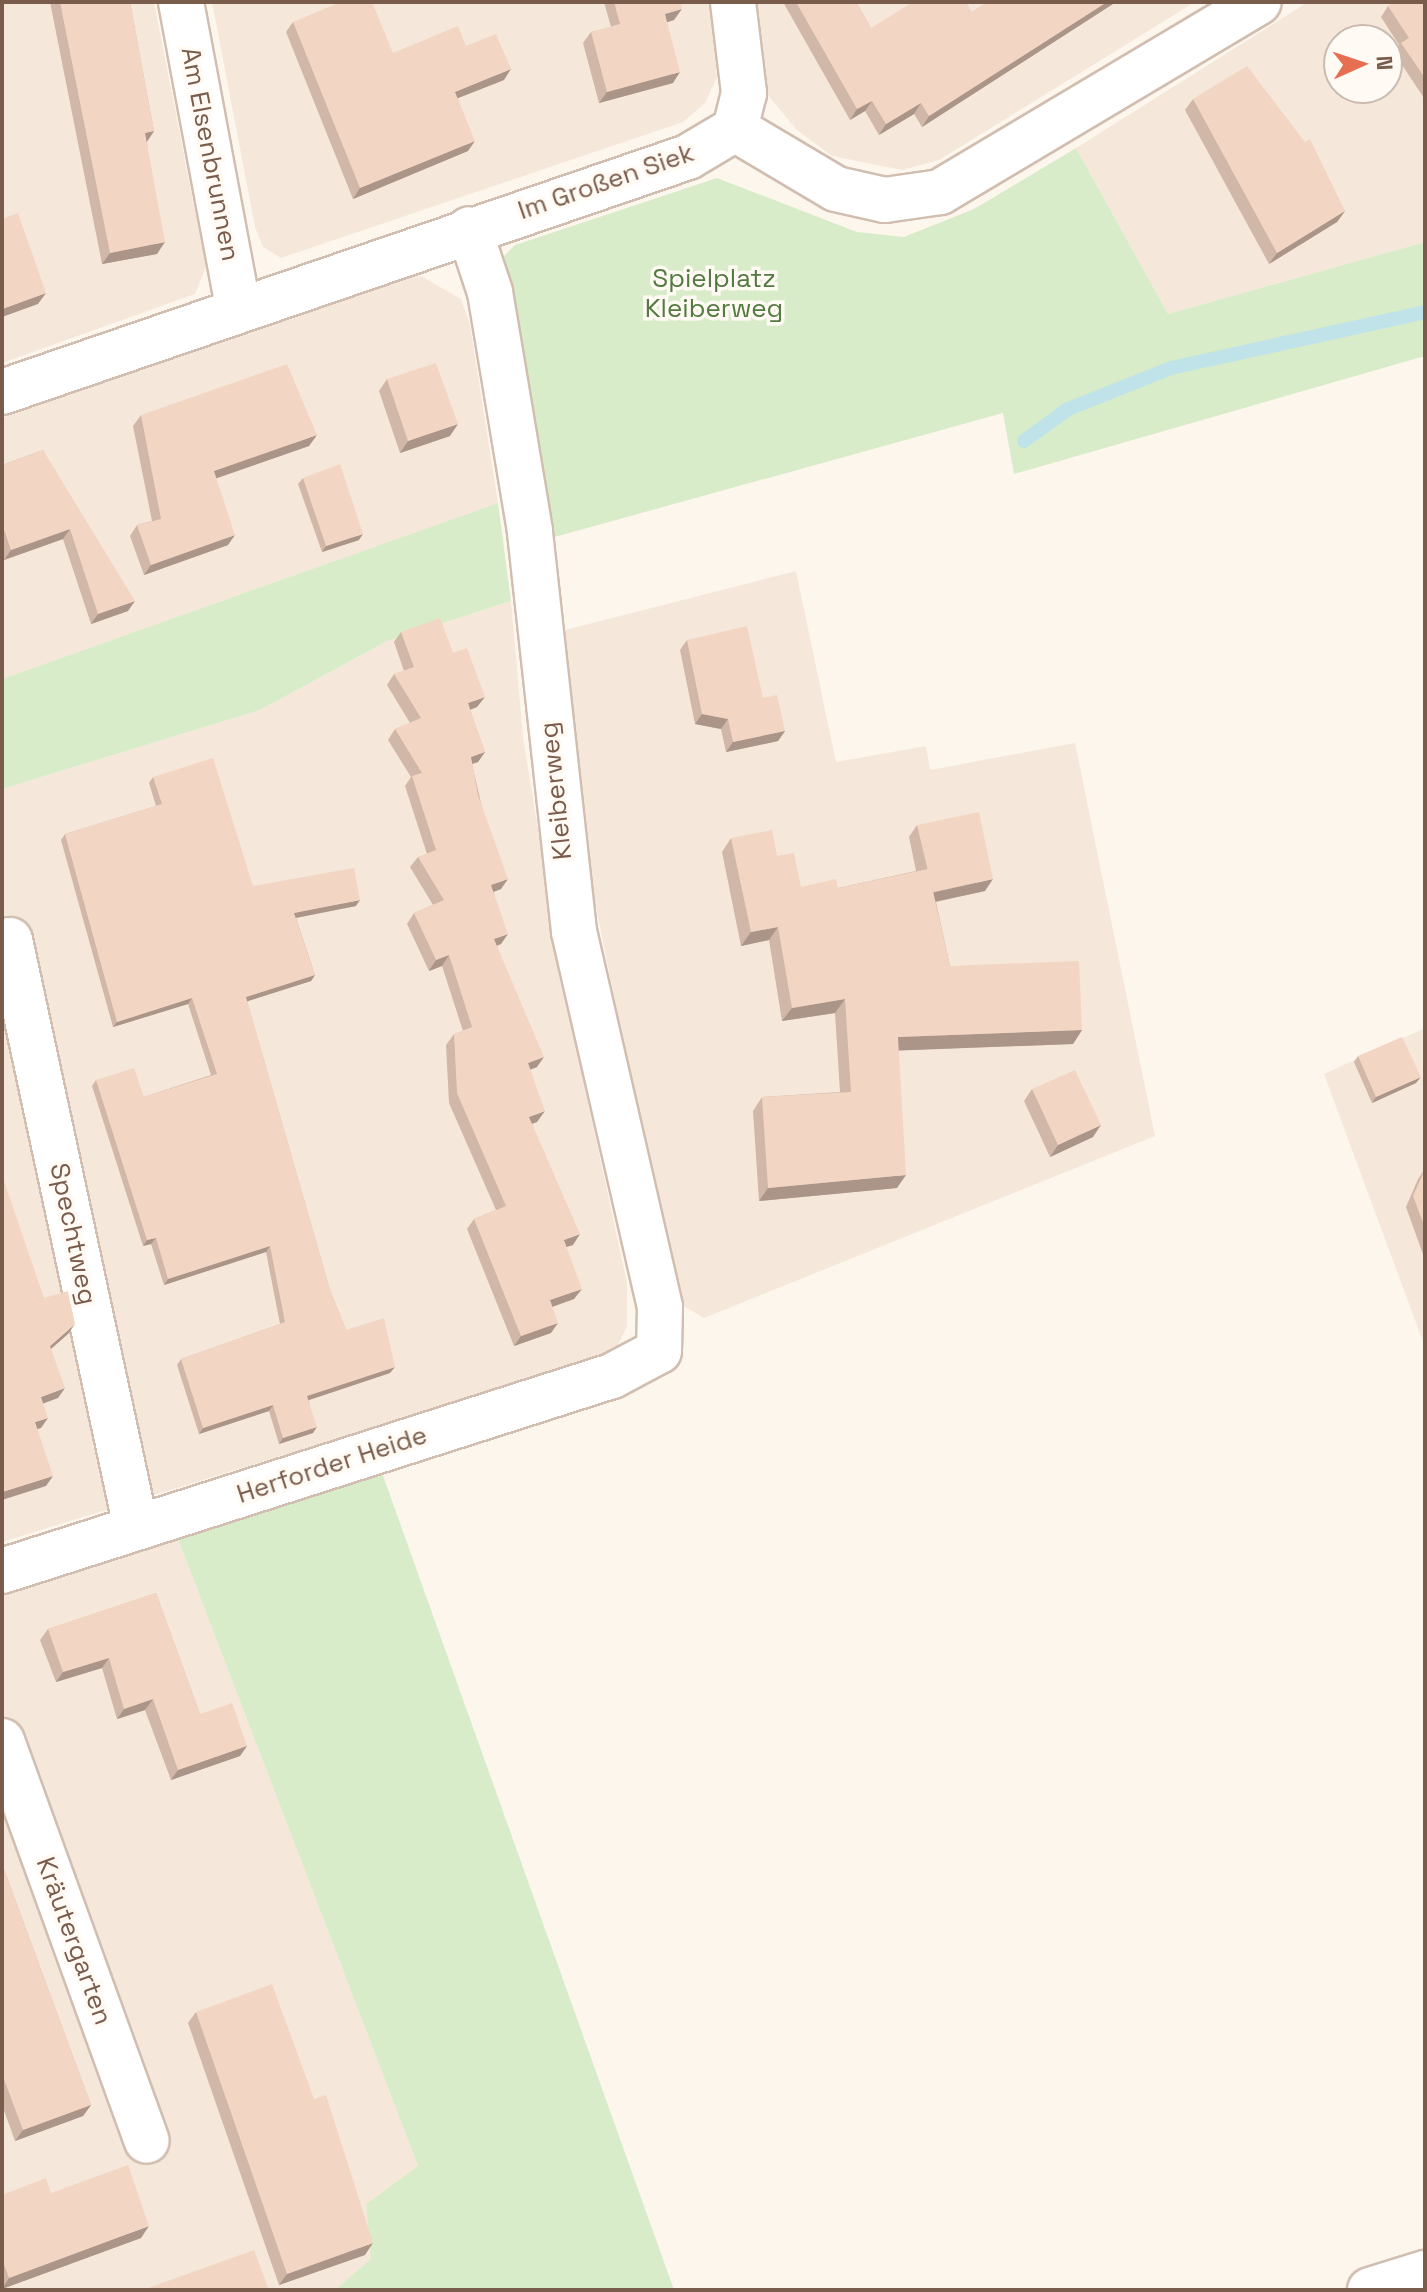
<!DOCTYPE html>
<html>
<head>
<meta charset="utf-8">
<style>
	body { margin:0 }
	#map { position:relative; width:1427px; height:2292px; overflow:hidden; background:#fdf6ec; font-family:"Space Grotesk",sans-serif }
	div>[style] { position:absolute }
	.residential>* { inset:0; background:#f5e8da }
	.green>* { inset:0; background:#d8ecc9 }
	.stream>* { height:14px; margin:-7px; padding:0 7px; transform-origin:7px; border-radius:7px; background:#bfe3e8 }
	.roads { filter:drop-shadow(2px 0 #d1beb0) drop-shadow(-2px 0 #d1beb0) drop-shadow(0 2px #d1beb0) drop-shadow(0 -2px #d1beb0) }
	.minor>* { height:44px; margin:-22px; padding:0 22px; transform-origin:22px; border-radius:22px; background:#fff }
	.wall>* { inset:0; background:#d1b7a8 }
	.shaded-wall>* { inset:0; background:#aa9588 }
	.building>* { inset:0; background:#f3d5c3 }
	span { translate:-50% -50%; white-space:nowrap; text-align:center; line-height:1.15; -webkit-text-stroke:7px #fffaf3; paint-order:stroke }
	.street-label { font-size:26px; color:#7a5c4d }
	.park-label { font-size:26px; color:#537a41 }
	.frame { position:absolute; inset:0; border:4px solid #7a5c4d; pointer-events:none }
	.north { position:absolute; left:1323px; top:24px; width:80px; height:80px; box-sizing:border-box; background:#fffaf3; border:2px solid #cabbb1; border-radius:50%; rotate:87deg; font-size:22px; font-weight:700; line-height:32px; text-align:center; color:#7a5c4d }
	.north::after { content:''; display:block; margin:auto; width:28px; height:36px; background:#e76f51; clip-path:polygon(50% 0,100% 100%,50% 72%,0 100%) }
</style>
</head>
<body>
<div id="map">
	<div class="residential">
		<div style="clip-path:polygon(2px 2px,154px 2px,206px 267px,195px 294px,2px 363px)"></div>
		<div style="clip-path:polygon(212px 2px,711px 2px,717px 77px,705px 103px,683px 122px,281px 258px,263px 247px,255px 227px)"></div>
		<div style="clip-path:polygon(747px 2px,1195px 2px,939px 160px,902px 170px,832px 156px,797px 130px,766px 93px)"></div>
		<div style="clip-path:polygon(evenodd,1308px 2px,1425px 2px,1425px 242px,1168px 314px,1076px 148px,1308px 2px,1339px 40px,1387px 40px,1387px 88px,1339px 88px,1339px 40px)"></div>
		<div style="clip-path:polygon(421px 276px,461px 299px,470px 325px,498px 503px,2px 679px,2px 418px,398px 278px)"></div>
		<div style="clip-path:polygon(796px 571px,836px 762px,926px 746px,930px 770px,1075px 743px,1155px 1136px,704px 1318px,684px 1306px,672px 1284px,586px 858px,565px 630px)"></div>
		<div style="clip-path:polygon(511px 601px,523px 737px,564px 991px,627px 1283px,627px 1326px,614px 1353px,2px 1542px,2px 789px,260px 710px,387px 641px)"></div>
		<div style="clip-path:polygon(1425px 1028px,1425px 1347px,1324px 1074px)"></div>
		<div style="clip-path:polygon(176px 1534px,418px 2166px,366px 2204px,372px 2259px,335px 2290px,2px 2290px,2px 1594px)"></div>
	</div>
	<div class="green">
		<div style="clip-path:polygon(1076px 148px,1168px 314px,1425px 242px,1425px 356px,1014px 474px,1003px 413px,551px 538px,504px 256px,515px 245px,717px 178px,857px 232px,904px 237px,974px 209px)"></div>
		<div style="clip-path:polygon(498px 503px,511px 601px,387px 641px,260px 710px,2px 789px,2px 679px)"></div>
		<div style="clip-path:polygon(381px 1470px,674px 2290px,335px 2290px,371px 2259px,366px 2204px,418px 2166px,176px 1534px)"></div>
	</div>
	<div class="stream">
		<div style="left:1024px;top:441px;width:54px;rotate:-36deg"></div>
		<div style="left:1068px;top:409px;width:111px;rotate:-21.7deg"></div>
		<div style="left:1171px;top:368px;width:260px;rotate:-12.4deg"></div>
	</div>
	<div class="roads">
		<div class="minor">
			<div style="left:181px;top:2px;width:310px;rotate:79.4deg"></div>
			<div style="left:733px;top:2px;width:92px;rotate:83.1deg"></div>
			<div style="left:744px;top:93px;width:37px;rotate:104deg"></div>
			<div style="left:2px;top:392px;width:725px;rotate:-18.91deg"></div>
			<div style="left:688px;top:157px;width:55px;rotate:-30.8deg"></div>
			<div style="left:735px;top:129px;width:117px;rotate:30.7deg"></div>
			<div style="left:836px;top:189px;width:50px;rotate:12.7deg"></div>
			<div style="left:885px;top:200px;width:56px;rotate:-8.3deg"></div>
			<div style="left:940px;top:192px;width:371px;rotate:-30.8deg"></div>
			<div style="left:10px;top:940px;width:600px;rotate:77.89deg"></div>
			<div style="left:2px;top:1571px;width:640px;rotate:-17.73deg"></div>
			<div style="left:612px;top:1376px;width:53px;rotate:-28deg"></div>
			<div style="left:659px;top:1351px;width:44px;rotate:-88.7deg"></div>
			<div style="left:660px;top:1307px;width:386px;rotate:-102.9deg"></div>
			<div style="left:574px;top:931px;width:402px;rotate:-96.3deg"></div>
			<div style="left:530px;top:531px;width:242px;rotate:-99.5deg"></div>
			<div style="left:490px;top:292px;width:66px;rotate:-108.4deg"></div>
			<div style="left:2px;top:1741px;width:425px;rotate:70.1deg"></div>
			<div style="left:1370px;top:2290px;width:58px;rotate:-17.2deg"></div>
		</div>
	</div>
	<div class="wall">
		<div style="clip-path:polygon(50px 2px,130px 2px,154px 131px,147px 142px,157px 254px,102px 264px)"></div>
		<div style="clip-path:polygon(604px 2px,681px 2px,674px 20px,667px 22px,673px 83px,599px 103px,583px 43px,591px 32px,611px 27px)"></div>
		<div style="clip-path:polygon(783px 2px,856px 2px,871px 28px,972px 12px,988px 2px,1116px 2px,922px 127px,914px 114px,879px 135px,865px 111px,850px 120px)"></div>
		<div style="clip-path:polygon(1425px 2px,1425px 97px,1424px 98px,1394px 53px,1399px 45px,1381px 17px,1388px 6px)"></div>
		<div style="clip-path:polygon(293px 22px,393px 53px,466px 46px,504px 80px,458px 98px,468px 151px,353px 199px,286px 32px)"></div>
		<div style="clip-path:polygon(1193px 99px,1345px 211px,1337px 222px,1269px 264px,1185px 110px)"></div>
		<div style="clip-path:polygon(387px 379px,450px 436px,400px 453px,379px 391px)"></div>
		<div style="clip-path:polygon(141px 415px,309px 446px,216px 478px,228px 545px,144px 575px,130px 536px,137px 525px,152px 521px,133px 426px)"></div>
		<div style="clip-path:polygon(43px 450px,128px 611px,91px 624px,63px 539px,4px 560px,2px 554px,2px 465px)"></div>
		<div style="clip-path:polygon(303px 478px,359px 540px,322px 552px,298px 484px)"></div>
		<div style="clip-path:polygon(401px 632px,453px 653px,477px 707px,470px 710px,485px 752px,478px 762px,472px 764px,501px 889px,494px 892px,501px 944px,497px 946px,537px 1067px,530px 1070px,537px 1122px,532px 1124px,573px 1245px,566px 1247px,574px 1299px,552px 1307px,551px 1333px,514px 1346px,467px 1229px,474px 1219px,496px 1210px,449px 1103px,446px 1045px,454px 1034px,463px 1031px,442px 966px,429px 971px,407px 924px,414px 913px,433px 905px,410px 867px,418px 857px,427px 854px,405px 786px,411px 777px,388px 740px,395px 729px,410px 723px,387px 685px,394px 674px,404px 671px,394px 642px)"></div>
		<div style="clip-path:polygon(687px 640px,763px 698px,785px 731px,778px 741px,726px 752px,721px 729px,695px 724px,680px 650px)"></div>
		<div style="clip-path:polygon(153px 777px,253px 886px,356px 906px,296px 918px,315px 975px,311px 981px,247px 1001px,330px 1290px,346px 1330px,390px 1373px,309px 1400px,313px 1433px,279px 1444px,269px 1411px,199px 1434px,177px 1365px,181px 1359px,280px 1324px,266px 1252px,164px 1285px,151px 1244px,143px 1246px,92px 1086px,96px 1080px,144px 1097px,211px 1075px,188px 1004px,113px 1027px,61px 840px,65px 834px,156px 806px,149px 783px)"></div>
		<div style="clip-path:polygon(917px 825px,985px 891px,936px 902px,950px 966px,1082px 1030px,1073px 1044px,899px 1050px,897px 1188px,759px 1201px,753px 1111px,762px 1097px,840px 1092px,835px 1013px,782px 1021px,769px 940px,741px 946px,722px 852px,731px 838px,777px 856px,801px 887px,838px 888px,916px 871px,909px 837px)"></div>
		<div style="clip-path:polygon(1358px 1056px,1416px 1083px,1372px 1103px,1354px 1062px)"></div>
		<div style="clip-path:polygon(1032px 1089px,1093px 1137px,1050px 1157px,1024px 1101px)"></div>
		<div style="clip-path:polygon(1425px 1169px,1425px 1260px,1406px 1207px,1418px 1179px)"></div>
		<div style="clip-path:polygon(156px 1593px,200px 1714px,247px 1746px,240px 1756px,171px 1780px,145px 1710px,117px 1719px,102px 1668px,56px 1682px,40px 1640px,48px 1629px)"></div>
		<div style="clip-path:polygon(2px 1864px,91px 2105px,83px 2116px,15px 2141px,2px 2105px)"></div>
		<div style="clip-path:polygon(196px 2012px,365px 2255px,279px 2285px,188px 2023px)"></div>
		<div style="clip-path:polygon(51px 2193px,141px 2238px,2px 2289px,2px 2195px)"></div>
	</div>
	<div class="shaded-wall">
		<div style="clip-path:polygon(1107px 2px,1116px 2px,922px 127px,929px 116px)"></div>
		<div style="clip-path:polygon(682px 9px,674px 20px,658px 25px,665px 14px)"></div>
		<div style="clip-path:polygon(511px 69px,504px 80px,448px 102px,455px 92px)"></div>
		<div style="clip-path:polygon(680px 72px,673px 83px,599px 103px,607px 92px)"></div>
		<div style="clip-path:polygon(872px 101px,865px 111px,850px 120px,857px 109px)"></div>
		<div style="clip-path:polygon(921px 103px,914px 114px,879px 135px,886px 124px)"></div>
		<div style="clip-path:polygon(154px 131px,146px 143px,145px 133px)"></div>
		<div style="clip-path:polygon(475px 141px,468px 151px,353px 199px,360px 188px)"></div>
		<div style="clip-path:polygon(1345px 211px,1337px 222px,1269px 264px,1277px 253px)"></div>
		<div style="clip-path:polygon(165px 242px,157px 254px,102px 264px,110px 253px)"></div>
		<div style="clip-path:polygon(46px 293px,38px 304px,2px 317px,2px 309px)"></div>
		<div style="clip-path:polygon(458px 424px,450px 436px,400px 453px,408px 441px)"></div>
		<div style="clip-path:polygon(317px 435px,309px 446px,206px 482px,214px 471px)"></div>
		<div style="clip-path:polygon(70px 529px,63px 539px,4px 560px,11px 550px)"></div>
		<div style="clip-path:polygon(363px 534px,359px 540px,322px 552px,326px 546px)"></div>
		<div style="clip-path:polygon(235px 535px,228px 545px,144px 575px,151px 565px)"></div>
		<div style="clip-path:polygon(135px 601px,128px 611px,91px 624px,98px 614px)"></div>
		<div style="clip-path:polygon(485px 697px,477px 707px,461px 713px,468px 703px)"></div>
		<div style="clip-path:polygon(702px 714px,728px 719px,721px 729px,695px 724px)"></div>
		<div style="clip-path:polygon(785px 731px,778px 741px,726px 752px,733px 742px)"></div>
		<div style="clip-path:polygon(485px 752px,478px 762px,463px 767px,471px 757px)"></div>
		<div style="clip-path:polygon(508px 879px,501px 889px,484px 895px,491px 885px)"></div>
		<div style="clip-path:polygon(993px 879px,985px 891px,924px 904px,932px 893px)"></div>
		<div style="clip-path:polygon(360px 900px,356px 906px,290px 919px,294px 913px)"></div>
		<div style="clip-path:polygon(778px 927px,769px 940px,741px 946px,751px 932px)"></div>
		<div style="clip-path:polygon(508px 934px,501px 944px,487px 949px,494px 939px)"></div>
		<div style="clip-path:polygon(449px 955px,442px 966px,429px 971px,436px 960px)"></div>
		<div style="clip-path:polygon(315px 975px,311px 981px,242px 1003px,246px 997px)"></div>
		<div style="clip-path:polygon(192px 998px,188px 1004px,113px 1027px,117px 1022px)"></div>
		<div style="clip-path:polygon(845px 999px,835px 1013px,782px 1021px,792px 1008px)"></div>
		<div style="clip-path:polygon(1082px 1030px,1073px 1044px,888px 1051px,898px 1037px)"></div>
		<div style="clip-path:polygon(544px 1057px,537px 1067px,520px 1073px,528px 1063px)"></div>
		<div style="clip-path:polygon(1421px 1077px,1416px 1083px,1372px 1103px,1376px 1097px)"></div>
		<div style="clip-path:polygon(545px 1111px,537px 1122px,522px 1127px,529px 1117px)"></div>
		<div style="clip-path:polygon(1101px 1125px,1093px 1137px,1050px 1157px,1058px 1145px)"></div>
		<div style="clip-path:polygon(906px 1175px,897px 1188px,759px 1201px,768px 1188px)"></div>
		<div style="clip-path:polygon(580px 1234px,573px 1245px,556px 1250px,564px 1240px)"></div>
		<div style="clip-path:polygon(156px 1238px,151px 1244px,143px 1246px,147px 1240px)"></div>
		<div style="clip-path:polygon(270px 1246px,266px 1252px,164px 1285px,168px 1279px)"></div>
		<div style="clip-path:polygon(582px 1289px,574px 1299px,543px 1310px,550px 1300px)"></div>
		<div style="clip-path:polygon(558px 1323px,551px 1333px,514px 1346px,521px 1336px)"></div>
		<div style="clip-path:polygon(75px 1324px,68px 1334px,43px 1356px,50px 1346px)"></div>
		<div style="clip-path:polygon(395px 1367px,390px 1373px,303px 1402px,307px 1396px)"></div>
		<div style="clip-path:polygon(65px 1388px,58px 1398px,34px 1407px,41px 1397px)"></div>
		<div style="clip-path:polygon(273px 1405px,269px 1411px,199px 1434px,203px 1428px)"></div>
		<div style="clip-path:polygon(48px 1418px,41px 1428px,28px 1432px,35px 1422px)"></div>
		<div style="clip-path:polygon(317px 1427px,313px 1433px,279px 1444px,283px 1438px)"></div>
		<div style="clip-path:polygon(53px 1476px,46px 1486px,2px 1500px,2px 1492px)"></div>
		<div style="clip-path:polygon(109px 1658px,102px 1668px,56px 1682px,63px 1672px)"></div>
		<div style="clip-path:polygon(153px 1699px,145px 1710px,117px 1719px,124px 1709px)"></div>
		<div style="clip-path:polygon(247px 1746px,240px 1756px,171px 1780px,178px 1770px)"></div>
		<div style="clip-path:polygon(91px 2105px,83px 2116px,15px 2141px,23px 2130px)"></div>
		<div style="clip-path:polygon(149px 2226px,141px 2238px,2px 2289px,9px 2278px)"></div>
		<div style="clip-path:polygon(373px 2243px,365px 2255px,279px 2285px,287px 2274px)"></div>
	</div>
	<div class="building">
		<div style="clip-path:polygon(60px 2px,130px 2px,154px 131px,145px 133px,165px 242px,110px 253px)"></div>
		<div style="clip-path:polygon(341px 2px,372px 2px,393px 53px,458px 26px,466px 46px,496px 34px,511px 69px,455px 92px,475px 141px,360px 188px,293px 22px)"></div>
		<div style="clip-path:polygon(614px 2px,681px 2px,682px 9px,665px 14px,680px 72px,607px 92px,591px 32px,620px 24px)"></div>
		<div style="clip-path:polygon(796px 2px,856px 2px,871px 28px,913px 2px,966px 2px,972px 12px,988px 2px,1107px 2px,929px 116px,921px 103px,886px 124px,872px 101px,857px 109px)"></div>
		<div style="clip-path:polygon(1394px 2px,1425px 2px,1425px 78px,1401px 43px,1409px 38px,1388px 6px)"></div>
		<div style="clip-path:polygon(1247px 66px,1305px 142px,1310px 139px,1345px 211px,1277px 253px,1193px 99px)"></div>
		<div style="clip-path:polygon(18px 213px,46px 293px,2px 309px,2px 219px)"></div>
		<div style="clip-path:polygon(436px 363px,458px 424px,408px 441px,387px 379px)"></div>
		<div style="clip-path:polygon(287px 364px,317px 435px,214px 471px,235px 535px,151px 565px,137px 525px,161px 519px,141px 415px)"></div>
		<div style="clip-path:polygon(43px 450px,135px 601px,98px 614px,70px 529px,11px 550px,2px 524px,2px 465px)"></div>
		<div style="clip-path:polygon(340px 464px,363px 534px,326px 546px,303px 478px)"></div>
		<div style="clip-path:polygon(440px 618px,453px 653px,467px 648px,485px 697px,468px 703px,485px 752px,471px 757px,478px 795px,508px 879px,491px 885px,508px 934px,494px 939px,544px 1057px,528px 1063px,545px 1111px,529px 1117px,580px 1234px,564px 1240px,582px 1289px,550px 1300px,558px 1323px,521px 1336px,474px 1219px,506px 1206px,457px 1093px,454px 1034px,472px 1027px,449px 955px,436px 960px,414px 913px,444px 900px,418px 857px,436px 850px,412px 776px,422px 773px,395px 729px,421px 718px,394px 674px,414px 667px,401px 632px)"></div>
		<div style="clip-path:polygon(747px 626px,763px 698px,777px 695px,785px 731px,733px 742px,728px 719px,702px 714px,687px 640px)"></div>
		<div style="clip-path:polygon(213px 758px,253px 886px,354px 868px,360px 900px,294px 913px,315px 975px,246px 997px,330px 1290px,346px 1330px,384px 1318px,395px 1367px,307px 1396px,317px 1427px,283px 1438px,273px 1405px,203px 1428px,181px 1359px,285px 1322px,270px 1246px,168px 1279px,156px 1238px,147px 1240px,96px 1080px,134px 1068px,144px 1097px,217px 1074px,192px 998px,117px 1022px,65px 834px,162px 804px,153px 777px)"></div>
		<div style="clip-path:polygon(979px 812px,993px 879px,933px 892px,917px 825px)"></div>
		<div style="clip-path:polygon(772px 830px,777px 856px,794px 853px,801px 887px,836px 879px,838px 888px,928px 869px,950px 966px,1079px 961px,1082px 1030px,898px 1037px,906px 1175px,768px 1188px,762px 1097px,851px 1092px,845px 999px,792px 1008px,778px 927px,751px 932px,731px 838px)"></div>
		<div style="clip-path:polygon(1402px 1037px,1421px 1077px,1376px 1097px,1358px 1056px)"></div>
		<div style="clip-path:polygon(1075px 1070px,1101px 1125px,1058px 1145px,1032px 1089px)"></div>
		<div style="clip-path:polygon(1425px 1169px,1425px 1228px,1413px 1196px)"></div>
		<div style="clip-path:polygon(2px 1175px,44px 1298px,68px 1291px,75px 1324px,50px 1346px,65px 1388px,41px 1397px,48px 1418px,35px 1422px,53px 1476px,2px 1492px)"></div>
		<div style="clip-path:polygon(156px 1593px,200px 1714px,232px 1703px,247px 1746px,178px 1770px,153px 1699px,124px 1709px,109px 1658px,63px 1672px,48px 1629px)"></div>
		<div style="clip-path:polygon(2px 1864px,91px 2105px,23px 2130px,2px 2074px)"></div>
		<div style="clip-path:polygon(272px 1984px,314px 2099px,326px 2095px,373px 2243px,287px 2274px,196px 2012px)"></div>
		<div style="clip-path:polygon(128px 2165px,149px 2226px,9px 2278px,2px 2259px,2px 2195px,46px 2178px,51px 2193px)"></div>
		<div style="clip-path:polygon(254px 2250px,269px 2290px,149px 2290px,148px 2288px)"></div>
	</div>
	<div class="street-label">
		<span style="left:210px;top:154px;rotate:79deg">Am Elsenbrunnen</span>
		<span style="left:606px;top:182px;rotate:-19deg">Im Großen Siek</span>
		<span style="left:556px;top:791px;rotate:-96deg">Kleiberweg</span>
		<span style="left:73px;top:1234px;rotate:78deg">Spechtweg</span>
		<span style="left:332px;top:1465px;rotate:-18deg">Herforder Heide</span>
		<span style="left:74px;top:1941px;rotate:70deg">Kräutergarten</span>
	</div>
	<div class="park-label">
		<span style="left:714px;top:294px">Spielplatz<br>Kleiberweg</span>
	</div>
	<div class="frame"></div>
	<div class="north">N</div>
</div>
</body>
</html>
